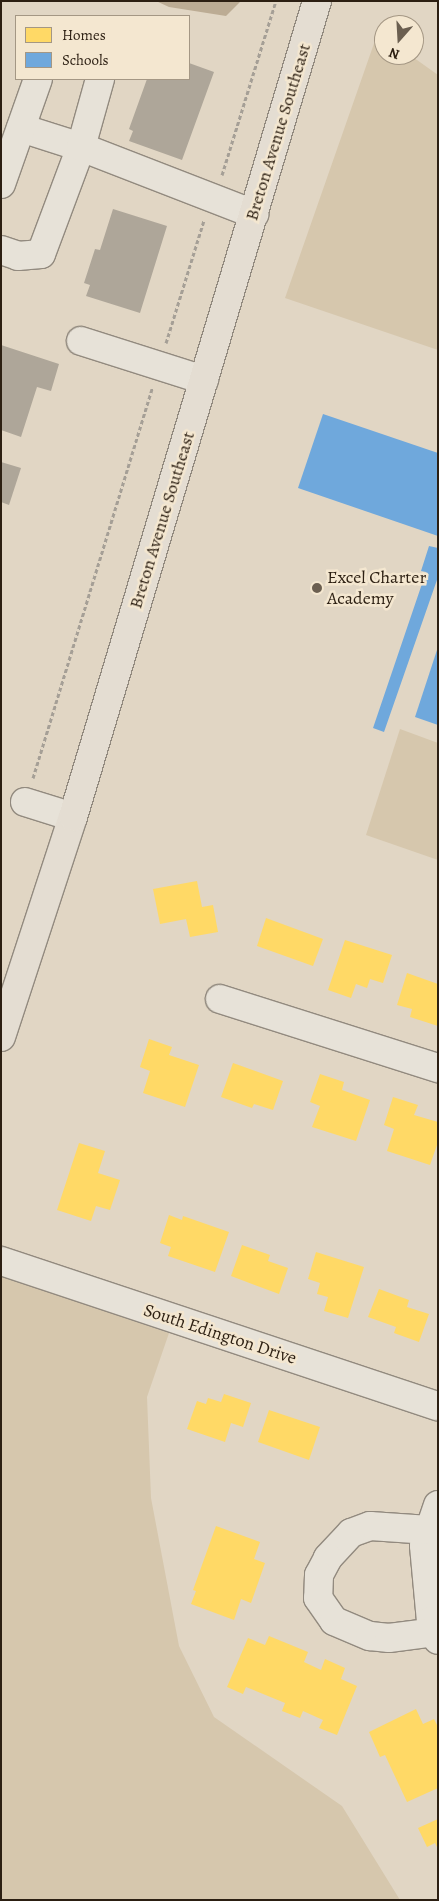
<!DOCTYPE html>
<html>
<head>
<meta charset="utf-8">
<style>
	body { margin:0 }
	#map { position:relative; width:439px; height:1901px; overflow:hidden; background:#e1d6c4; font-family:Alegreya,serif }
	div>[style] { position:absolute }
	.green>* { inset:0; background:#d6c7ad }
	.water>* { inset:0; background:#bcac94 }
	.homes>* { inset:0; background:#ffd966 }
	.schools>* { inset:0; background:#6fa8dc }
	.building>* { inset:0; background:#aea699 }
	.path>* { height:3px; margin-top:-1.5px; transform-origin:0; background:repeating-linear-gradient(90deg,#a59f96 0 4px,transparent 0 6.5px) }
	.roads { filter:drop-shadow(1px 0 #928a7f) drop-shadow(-1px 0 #928a7f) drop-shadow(0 1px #928a7f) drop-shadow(0 -1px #928a7f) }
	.minor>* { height:28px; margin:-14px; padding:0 14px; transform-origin:14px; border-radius:14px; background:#e7e2d8 }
	.major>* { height:28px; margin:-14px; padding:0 14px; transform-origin:14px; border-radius:14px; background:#e4ddd2 }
	.dots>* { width:14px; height:14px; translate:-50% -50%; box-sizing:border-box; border:2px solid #f4e7d0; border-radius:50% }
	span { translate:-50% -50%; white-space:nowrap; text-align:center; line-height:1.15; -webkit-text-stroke:5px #f4e7d0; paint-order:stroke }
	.street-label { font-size:18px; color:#2c1f12 }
	.poi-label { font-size:18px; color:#2c1f12 }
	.left { translate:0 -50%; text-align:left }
	.frame { position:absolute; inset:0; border:2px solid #2c1f12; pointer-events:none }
	.legend { position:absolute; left:15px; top:15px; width:175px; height:65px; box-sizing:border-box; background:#f4e7d0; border:1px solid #a49784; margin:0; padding:6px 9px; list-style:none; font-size:15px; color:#2c1f12 }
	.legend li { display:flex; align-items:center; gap:10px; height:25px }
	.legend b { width:25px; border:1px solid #a49784 }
	.north { position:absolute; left:374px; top:15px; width:50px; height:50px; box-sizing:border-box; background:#f4e7d0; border:1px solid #a49784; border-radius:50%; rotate:199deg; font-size:14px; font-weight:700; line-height:20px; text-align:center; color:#2c1f12 }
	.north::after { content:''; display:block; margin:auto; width:18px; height:22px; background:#6b5f50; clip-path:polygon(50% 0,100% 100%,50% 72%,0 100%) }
</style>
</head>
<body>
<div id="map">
	<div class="green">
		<div style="clip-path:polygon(378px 32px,384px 36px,384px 55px,410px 55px,438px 75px,438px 350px,285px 298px)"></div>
		<div style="clip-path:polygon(400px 729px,438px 743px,438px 860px,366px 835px)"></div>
		<div style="clip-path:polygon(1px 1276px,169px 1333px,147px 1397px,151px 1498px,179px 1646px,214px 1717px,342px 1806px,400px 1900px,1px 1900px)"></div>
	</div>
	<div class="water">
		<div style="clip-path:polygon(156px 1px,241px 1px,226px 16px,169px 7px)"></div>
	</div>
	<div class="homes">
		<div style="clip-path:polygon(197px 881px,202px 907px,213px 905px,218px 932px,190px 937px,186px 919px,160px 924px,153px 889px)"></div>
		<div style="clip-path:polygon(266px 918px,323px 939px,313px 966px,257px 946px)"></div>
		<div style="clip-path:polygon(345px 940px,392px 955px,383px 983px,370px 979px,367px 988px,356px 984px,351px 998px,328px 990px)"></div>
		<div style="clip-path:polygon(407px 973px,438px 984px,438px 1026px,410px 1017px,412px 1009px,397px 1005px)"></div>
		<div style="clip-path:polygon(149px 1039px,172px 1047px,169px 1055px,199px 1065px,185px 1107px,143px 1093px,150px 1071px,140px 1067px)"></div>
		<div style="clip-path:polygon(233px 1063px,283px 1081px,273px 1110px,254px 1104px,252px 1108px,221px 1097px)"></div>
		<div style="clip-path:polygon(320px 1074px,344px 1082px,342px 1090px,370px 1100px,356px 1141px,312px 1127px,320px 1106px,310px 1102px)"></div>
		<div style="clip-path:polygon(393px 1097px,418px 1105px,414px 1115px,438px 1122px,438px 1142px,430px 1165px,387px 1151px,394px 1129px,384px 1125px)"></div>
		<div style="clip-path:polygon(79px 1143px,105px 1151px,98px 1173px,120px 1180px,110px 1210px,96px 1206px,91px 1221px,57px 1210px)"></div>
		<div style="clip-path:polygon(169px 1215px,182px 1220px,183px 1216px,229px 1232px,215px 1272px,168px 1256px,171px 1247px,160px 1243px)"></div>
		<div style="clip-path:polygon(242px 1245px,270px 1255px,268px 1261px,288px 1268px,279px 1294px,231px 1276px)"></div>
		<div style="clip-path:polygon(316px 1252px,364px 1267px,348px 1318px,324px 1311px,328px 1297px,317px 1294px,320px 1283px,308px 1279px)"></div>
		<div style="clip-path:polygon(379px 1289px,409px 1300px,407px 1307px,429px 1314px,419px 1342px,394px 1333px,396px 1327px,368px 1317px)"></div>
		<div style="clip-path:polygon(224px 1394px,251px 1403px,243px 1427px,231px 1423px,225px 1442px,187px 1429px,197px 1401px,206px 1404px,208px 1398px,221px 1402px)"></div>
		<div style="clip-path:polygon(269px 1410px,320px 1427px,309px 1460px,258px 1442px)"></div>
		<div style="clip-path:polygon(216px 1526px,260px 1542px,254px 1559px,265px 1563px,251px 1603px,241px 1599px,234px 1620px,191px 1604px,196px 1591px,193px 1590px)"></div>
		<div style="clip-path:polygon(269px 1636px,308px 1652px,304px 1662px,321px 1670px,325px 1659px,345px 1668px,341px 1679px,357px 1686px,337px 1735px,319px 1728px,323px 1720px,303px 1711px,300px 1718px,282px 1711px,285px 1703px,246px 1687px,243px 1694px,227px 1687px,248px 1638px,265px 1645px)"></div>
		<div style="clip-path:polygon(416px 1709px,423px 1724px,434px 1719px,438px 1727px,438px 1788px,407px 1802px,385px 1755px,380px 1757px,369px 1732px)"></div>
		<div style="clip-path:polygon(438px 1819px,438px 1849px,435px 1843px,427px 1847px,418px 1828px)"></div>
	</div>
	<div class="schools">
		<div style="clip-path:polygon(323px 414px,438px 453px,438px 536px,298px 488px)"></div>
		<div style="clip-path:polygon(429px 546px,438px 548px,438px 577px,384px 732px,373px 728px,426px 572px,421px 571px)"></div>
		<div style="clip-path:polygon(437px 650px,438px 650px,438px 725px,415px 717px)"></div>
	</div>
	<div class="building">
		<div style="clip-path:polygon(189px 63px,214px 72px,182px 160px,129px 141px,133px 131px,129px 129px,147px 79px,189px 79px)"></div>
		<div style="clip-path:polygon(113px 209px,167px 226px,140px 313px,86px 296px,90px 285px,84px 283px,95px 249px,100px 250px)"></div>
		<div style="clip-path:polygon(1px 345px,59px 364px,51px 391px,37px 387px,21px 437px,1px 430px)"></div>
		<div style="clip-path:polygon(1px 462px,21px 468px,9px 505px,1px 502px)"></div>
	</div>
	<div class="path">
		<div style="left:222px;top:175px;width:182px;rotate:-72.8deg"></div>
		<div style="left:166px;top:343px;width:129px;rotate:-72.8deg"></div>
		<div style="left:33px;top:778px;width:408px;rotate:-73deg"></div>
	</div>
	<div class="roads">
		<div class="minor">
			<div style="left:21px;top:128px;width:63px;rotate:17.6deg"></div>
			<div style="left:81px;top:147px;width:186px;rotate:21.2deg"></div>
			<div style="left:1px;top:184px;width:111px;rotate:-70.6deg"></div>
			<div style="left:1px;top:250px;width:18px;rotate:19deg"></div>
			<div style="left:18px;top:256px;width:23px;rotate:-5deg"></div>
			<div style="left:41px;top:254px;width:114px;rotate:-69.5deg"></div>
			<div style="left:81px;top:147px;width:71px;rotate:-74.4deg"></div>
			<div style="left:81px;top:341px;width:129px;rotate:17.6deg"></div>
			<div style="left:25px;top:802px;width:50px;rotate:17.4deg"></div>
			<div style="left:220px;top:999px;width:229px;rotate:17.6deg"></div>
			<div style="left:1px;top:1261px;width:460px;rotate:18.4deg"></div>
			<div style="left:438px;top:1505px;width:43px;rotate:108.9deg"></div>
			<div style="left:424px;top:1546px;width:75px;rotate:84.7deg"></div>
			<div style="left:431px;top:1621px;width:20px;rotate:70deg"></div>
			<div style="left:429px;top:1530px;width:59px;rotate:-176.1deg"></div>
			<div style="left:370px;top:1526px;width:20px;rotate:160deg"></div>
			<div style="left:351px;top:1533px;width:34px;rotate:133deg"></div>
			<div style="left:328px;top:1558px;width:19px;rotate:118deg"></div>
			<div style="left:319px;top:1575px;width:23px;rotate:92deg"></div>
			<div style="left:318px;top:1598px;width:28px;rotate:55deg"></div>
			<div style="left:334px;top:1621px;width:39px;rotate:23deg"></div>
			<div style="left:370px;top:1636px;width:19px;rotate:6deg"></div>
			<div style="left:389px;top:1638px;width:46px;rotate:-7.4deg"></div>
		</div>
		<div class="major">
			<div style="left:1px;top:1037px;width:231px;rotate:-71.9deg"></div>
			<div style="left:73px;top:817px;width:852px;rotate:-73.35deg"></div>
		</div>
	</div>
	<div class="dots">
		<div style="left:317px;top:588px;background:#6b5f50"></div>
	</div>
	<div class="street-label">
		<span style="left:278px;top:132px;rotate:-73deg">Breton Avenue Southeast</span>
		<span style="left:162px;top:520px;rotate:-73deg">Breton Avenue Southeast</span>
		<span style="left:220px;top:1334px;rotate:18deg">South Edington Drive</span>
	</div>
	<div class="poi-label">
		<span class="left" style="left:327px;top:588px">Excel Charter<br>Academy</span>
	</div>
	<div class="frame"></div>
	<ul class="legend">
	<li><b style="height:14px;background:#ffd966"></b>Homes</li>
	<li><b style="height:14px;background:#6fa8dc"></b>Schools</li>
	</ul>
	<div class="north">N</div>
</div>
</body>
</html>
